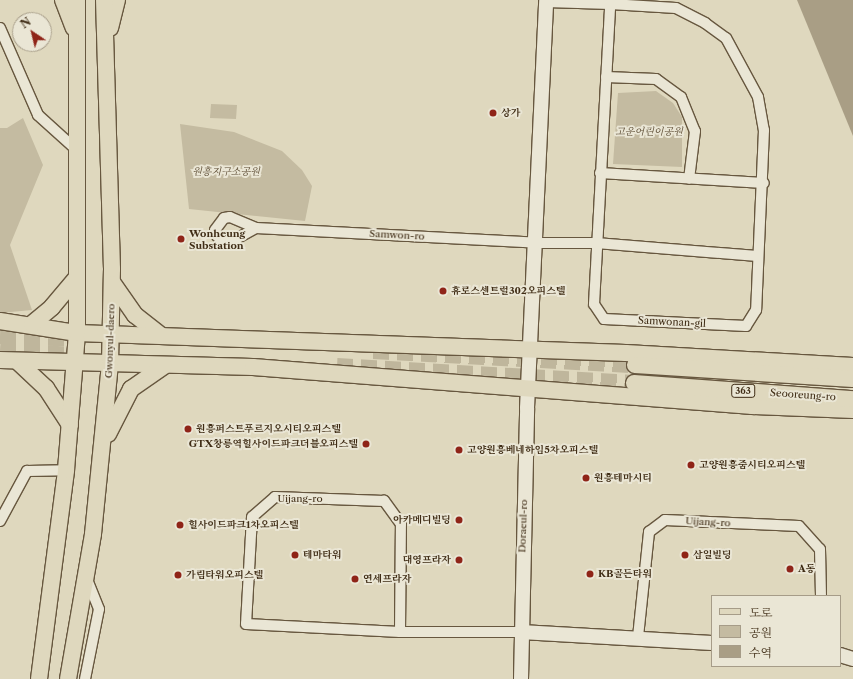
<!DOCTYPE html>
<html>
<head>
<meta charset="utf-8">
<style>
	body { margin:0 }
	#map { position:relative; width:853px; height:679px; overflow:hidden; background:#dfd8be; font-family:"Libre Caslon Text","Noto Serif KR",serif }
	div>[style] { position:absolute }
	.green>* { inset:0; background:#c4bba1 }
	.water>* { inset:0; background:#a99e85 }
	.primary-tunnel>* { height:16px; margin-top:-8px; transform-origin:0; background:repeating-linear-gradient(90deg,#bfb69c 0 16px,transparent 0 24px) }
	.roads { filter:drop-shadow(1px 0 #67573f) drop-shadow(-1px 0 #67573f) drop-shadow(0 1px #67573f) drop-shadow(0 -1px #67573f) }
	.street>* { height:10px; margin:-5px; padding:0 5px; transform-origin:5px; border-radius:5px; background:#eae6d5 }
	.secondary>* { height:14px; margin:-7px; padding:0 7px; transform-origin:7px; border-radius:7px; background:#eae6d5 }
	.primary>* { height:16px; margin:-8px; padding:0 8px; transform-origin:8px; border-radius:8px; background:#dfd8be }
	.dots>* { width:11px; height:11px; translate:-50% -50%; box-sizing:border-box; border:2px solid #eae6d5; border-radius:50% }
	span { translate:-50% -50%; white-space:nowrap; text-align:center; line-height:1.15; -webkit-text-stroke:4px #eae6d5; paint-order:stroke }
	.shield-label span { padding:1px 3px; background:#eae6d5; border:1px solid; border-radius:3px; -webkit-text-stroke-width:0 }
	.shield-label { font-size:9px; color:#3f2c15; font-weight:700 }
	.poi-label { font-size:10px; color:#3f2c15; font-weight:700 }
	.left { translate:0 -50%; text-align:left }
	.right { translate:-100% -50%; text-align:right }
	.park-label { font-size:10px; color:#5a4931; font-style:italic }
	.street-label { font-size:10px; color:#3f2c15 }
	.legend { position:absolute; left:711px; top:595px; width:130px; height:72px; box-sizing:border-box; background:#eae6d5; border:1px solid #a69c88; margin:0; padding:5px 7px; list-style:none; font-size:12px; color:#3f2c15 }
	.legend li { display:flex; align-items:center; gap:8px; height:20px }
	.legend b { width:20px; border:1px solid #a69c88 }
	.north { position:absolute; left:12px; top:12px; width:40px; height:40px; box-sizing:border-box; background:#eae6d5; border:1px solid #a69c88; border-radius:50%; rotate:325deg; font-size:11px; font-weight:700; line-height:16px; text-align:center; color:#3f2c15 }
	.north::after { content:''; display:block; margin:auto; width:14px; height:18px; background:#8f2418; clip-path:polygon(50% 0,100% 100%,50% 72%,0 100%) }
</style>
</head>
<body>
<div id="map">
	<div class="green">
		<div style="clip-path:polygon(656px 91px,673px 103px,682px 117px,682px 167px,613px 164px,618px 93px)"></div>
		<div style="clip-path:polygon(211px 104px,237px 105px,236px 119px,210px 118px)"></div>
		<div style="clip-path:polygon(23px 118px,43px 165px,10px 245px,32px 310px,0 313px,0 128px,7px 128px)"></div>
		<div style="clip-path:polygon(180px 124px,234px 132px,282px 151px,302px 170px,312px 186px,305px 221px,189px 209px)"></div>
	</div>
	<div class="water">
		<div style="clip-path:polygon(797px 0,853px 0,853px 136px)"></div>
	</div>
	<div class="primary-tunnel">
		<div style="left:0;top:336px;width:80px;rotate:2.1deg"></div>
		<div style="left:0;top:350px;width:72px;rotate:4deg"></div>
		<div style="left:373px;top:351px;width:262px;rotate:3.1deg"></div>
		<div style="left:337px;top:366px;width:297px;rotate:3.3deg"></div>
	</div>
	<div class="roads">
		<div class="street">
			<div style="left:546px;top:2px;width:64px;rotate:1.8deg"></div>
			<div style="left:610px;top:4px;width:66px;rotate:3.5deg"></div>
			<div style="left:676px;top:8px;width:33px;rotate:27deg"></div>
			<div style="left:705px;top:23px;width:26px;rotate:36deg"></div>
			<div style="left:726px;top:38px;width:67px;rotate:61.5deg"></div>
			<div style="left:758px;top:97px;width:34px;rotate:80deg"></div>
			<div style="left:764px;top:130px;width:180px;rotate:92.5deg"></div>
			<div style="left:756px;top:310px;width:19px;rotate:122deg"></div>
			<div style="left:746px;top:326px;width:142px;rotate:-177.2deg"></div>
			<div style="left:604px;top:319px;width:18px;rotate:-124deg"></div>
			<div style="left:594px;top:304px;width:300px;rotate:-86.9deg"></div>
			<div style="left:0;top:28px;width:95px;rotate:66.4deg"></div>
			<div style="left:38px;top:115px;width:55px;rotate:42.1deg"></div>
			<div style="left:606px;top:77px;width:50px;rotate:2.3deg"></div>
			<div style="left:656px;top:79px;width:31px;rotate:36deg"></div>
			<div style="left:681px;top:97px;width:37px;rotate:68deg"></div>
			<div style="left:695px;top:131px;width:48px;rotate:97.1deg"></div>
			<div style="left:600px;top:173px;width:164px;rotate:3.5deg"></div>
			<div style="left:256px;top:228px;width:33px;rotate:151deg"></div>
			<div style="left:227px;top:244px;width:13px;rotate:-141deg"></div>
			<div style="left:217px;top:236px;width:6px;rotate:-108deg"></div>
			<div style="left:215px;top:230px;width:15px;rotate:-53deg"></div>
			<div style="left:224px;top:218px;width:6px;rotate:-9deg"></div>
			<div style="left:230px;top:217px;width:28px;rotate:23deg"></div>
			<div style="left:256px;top:228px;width:282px;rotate:3deg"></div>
			<div style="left:538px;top:243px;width:58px"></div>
			<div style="left:596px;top:243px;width:162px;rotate:4.6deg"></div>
			<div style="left:0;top:521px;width:57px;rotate:-61.6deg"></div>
			<div style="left:27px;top:471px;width:39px;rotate:-1deg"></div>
			<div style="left:400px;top:632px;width:108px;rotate:-89.5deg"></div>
			<div style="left:401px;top:524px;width:29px;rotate:-126deg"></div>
			<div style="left:384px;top:501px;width:109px;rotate:-177.9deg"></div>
			<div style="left:275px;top:497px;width:30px;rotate:139deg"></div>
			<div style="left:252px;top:517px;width:107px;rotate:93.2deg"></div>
			<div style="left:246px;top:624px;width:154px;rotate:3deg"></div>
			<div style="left:400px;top:632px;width:121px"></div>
			<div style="left:638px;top:637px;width:106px;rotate:-84deg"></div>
			<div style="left:649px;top:532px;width:20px;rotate:-37deg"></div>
			<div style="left:665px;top:520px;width:134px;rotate:2.6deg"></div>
			<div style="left:799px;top:526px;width:31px;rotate:48deg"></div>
			<div style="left:820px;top:549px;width:47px;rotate:88.8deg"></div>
			<div style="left:85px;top:679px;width:71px;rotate:-78.7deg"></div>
			<div style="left:99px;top:609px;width:32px;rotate:-112deg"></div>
		</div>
		<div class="secondary">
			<div style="left:521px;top:632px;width:191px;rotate:3.3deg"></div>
			<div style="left:840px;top:655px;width:14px;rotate:17deg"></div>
			<div style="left:521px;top:679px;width:271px;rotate:-88.7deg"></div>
			<div style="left:527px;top:408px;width:408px;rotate:-87.3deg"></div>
		</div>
		<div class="primary">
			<div style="left:63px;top:0;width:30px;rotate:69deg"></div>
			<div style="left:110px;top:28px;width:29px;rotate:-76deg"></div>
			<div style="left:112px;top:282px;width:40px;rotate:55.1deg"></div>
			<div style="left:135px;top:315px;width:34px;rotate:38deg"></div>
			<div style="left:0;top:321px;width:78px;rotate:8.9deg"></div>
			<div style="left:77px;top:333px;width:549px;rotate:2.09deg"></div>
			<div style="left:626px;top:353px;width:227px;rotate:3.3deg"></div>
			<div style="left:32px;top:324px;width:26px;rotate:-40deg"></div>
			<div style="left:52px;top:307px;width:39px;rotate:-50deg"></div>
			<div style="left:0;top:360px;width:253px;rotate:1.6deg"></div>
			<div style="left:253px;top:367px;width:501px;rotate:4.47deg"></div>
			<div style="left:752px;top:406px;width:101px;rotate:2.3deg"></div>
			<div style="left:17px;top:361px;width:40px;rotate:43deg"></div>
			<div style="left:46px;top:388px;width:44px;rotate:57deg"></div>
			<div style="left:635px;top:365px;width:218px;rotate:3.7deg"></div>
			<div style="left:634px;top:383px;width:220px;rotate:4.2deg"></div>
			<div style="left:108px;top:434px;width:51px;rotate:-62.9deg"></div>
			<div style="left:131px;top:389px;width:40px;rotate:-34.9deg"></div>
			<div style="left:39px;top:679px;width:211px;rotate:-82.6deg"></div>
			<div style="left:66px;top:470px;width:137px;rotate:-85.4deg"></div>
			<div style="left:77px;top:333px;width:333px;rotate:-90deg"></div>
			<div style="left:68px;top:679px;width:147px;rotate:-80.2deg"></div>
			<div style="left:93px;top:534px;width:171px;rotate:-84.3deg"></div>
			<div style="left:110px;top:364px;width:95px;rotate:-88.8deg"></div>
			<div style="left:112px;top:269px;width:269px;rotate:-91.7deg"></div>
		</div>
	</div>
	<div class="dots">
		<div style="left:493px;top:113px;background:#8f2418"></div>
		<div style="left:181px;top:239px;background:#8f2418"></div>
		<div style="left:443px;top:291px;background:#8f2418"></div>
		<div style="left:188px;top:429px;background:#8f2418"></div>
		<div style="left:366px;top:444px;background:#8f2418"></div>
		<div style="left:459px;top:450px;background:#8f2418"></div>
		<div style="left:691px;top:465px;background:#8f2418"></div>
		<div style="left:586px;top:478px;background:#8f2418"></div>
		<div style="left:459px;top:520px;background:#8f2418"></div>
		<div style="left:180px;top:525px;background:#8f2418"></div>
		<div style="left:295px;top:555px;background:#8f2418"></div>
		<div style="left:685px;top:555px;background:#8f2418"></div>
		<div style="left:459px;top:560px;background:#8f2418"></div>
		<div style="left:790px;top:569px;background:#8f2418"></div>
		<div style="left:590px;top:574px;background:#8f2418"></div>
		<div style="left:178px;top:575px;background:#8f2418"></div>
		<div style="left:355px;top:579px;background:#8f2418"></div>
	</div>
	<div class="shield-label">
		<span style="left:743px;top:391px">363</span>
	</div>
	<div class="poi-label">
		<span class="left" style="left:501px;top:113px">상가</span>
		<span class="left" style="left:189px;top:239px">Wonheung<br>Substation</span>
		<span class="left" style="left:451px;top:291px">휴로스센트럴302오피스텔</span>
		<span class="left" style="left:196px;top:429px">원흥퍼스트푸르지오시티오피스텔</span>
		<span class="right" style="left:358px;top:444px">GTX창릉역힐사이드파크더블오피스텔</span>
		<span class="left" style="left:467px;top:450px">고양원흥베네하임5차오피스텔</span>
		<span class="left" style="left:699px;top:465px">고양원흥줌시티오피스텔</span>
		<span class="left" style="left:594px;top:478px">원흥테마시티</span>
		<span class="right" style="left:451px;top:520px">아카메디빌딩</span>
		<span class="left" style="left:188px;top:525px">힐사이드파크1차오피스텔</span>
		<span class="left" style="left:303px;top:555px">테마타워</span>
		<span class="left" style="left:693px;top:555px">삼일빌딩</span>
		<span class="right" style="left:451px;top:560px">대영프라자</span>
		<span class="left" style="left:798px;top:569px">A동</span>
		<span class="left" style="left:598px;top:574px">KB골든타워</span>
		<span class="left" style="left:186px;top:575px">가림타워오피스텔</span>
		<span class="left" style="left:363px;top:579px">연세프라자</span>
	</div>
	<div class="park-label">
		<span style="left:649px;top:132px">고운어린이공원</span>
		<span style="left:226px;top:172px">원흥지구소공원</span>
	</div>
	<div class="street-label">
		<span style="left:397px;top:235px;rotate:3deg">Samwon-ro</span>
		<span style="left:672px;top:322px;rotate:3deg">Samwonan-gil</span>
		<span style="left:110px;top:341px;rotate:-88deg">Gwonyul-daero</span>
		<span style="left:803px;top:395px;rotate:4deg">Seooreung-ro</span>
		<span style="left:300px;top:499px">Uijang-ro</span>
		<span style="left:708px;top:522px;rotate:3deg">Uijang-ro</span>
		<span style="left:523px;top:526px;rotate:-88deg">Doraeul-ro</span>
	</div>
	<ul class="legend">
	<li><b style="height:5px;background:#dfd8be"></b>도로</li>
	<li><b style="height:11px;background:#c4bba1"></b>공원</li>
	<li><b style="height:11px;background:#a99e85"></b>수역</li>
	</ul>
	<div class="north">N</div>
</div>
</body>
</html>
